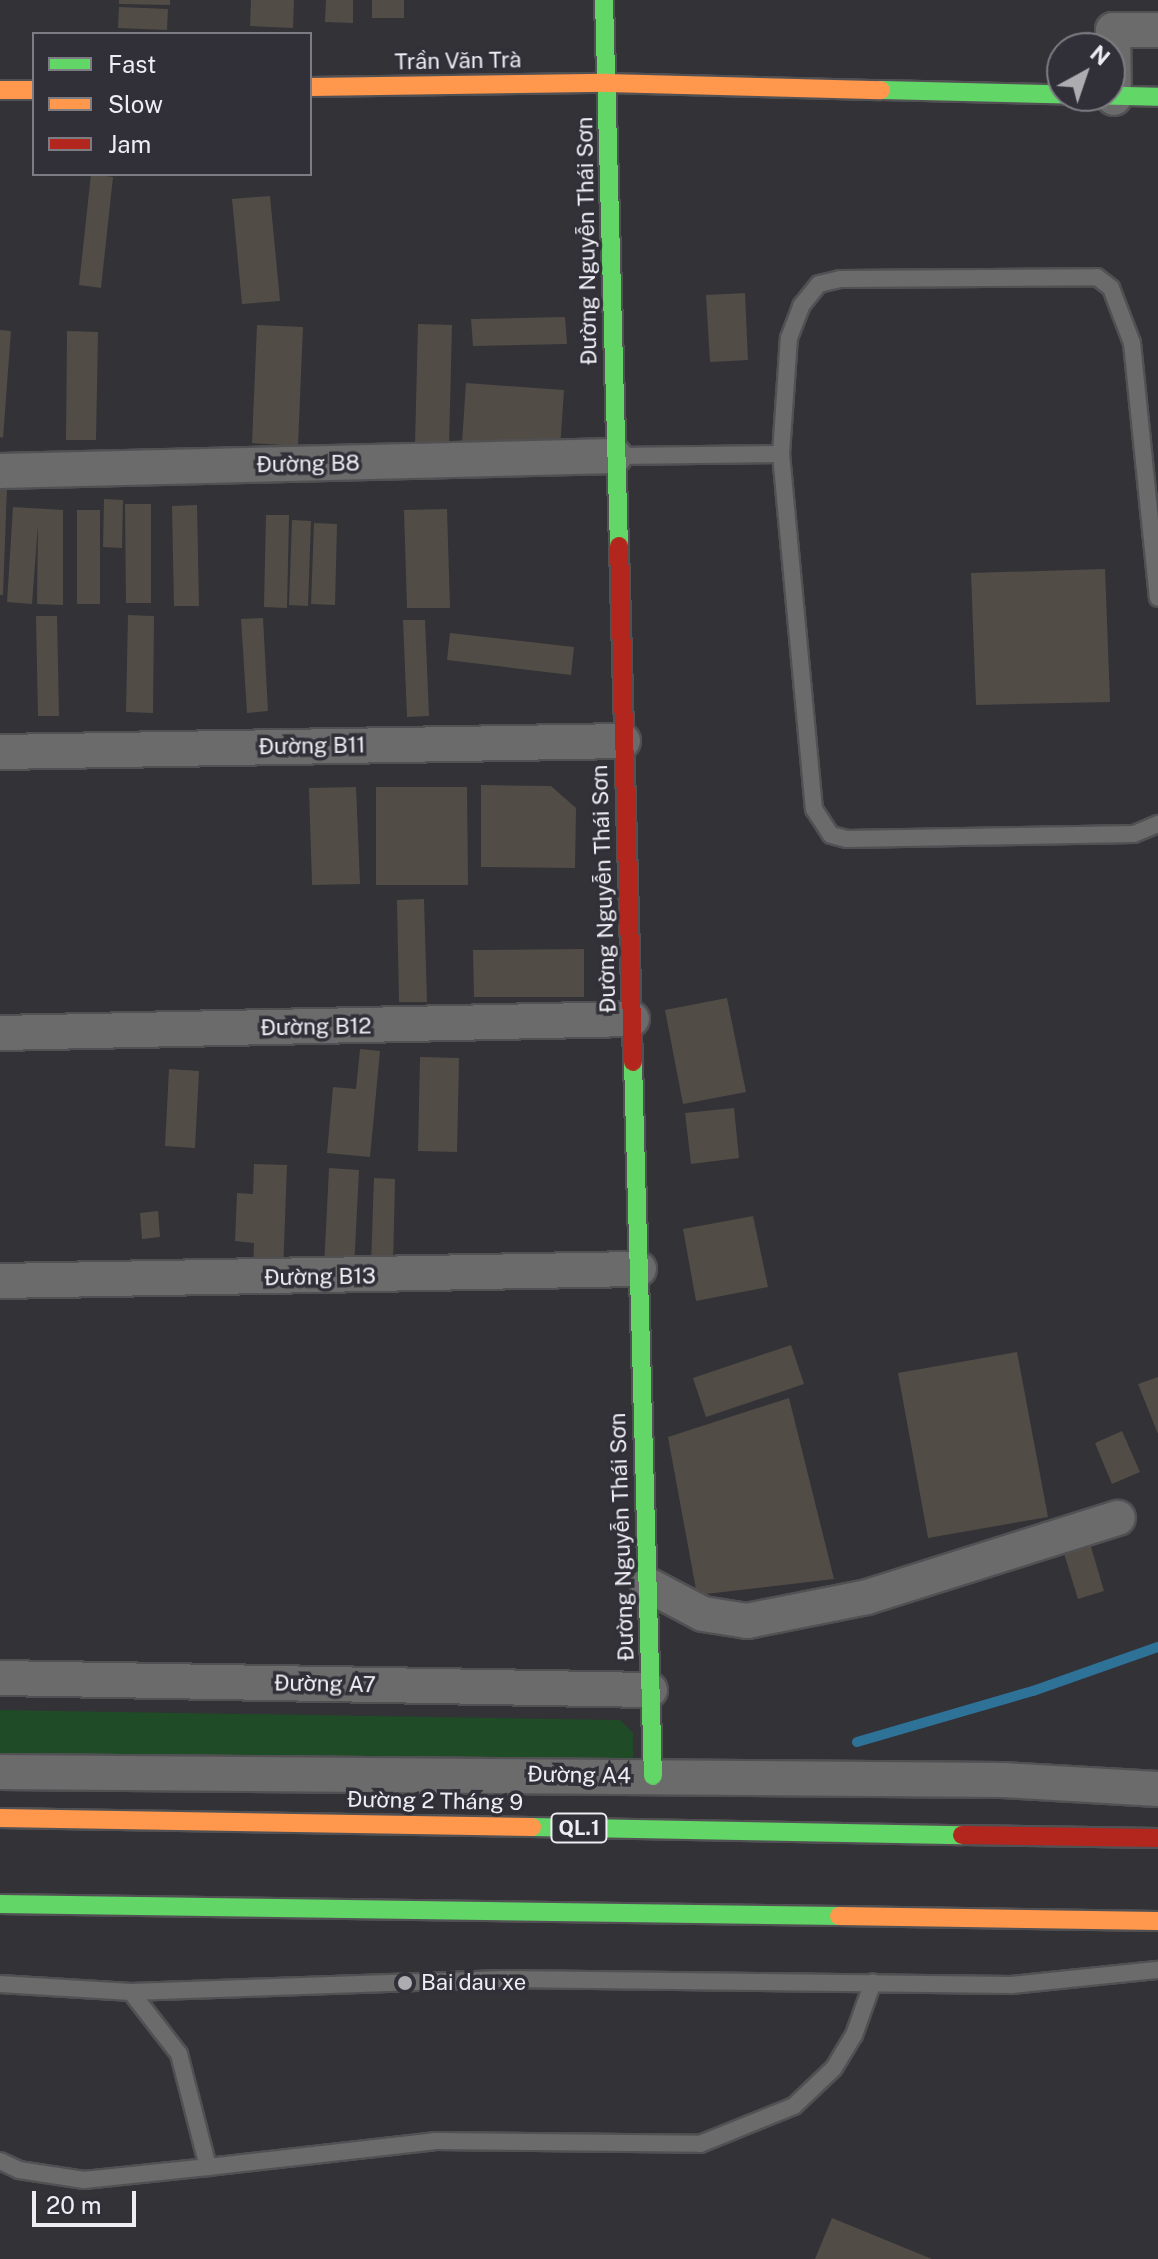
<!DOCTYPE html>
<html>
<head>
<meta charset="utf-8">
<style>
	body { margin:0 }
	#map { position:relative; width:1158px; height:2259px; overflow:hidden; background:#323237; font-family:"Public Sans",sans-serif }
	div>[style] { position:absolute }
	.green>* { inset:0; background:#1f4b26 }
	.stream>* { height:10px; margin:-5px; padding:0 5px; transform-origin:5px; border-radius:5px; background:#2e7298 }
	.building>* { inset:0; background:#524c47 }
	.roads { filter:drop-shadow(2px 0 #515154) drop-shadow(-2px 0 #515154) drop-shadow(0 2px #515154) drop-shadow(0 -2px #515154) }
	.lane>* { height:16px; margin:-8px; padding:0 8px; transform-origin:8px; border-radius:8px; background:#6c6b6b }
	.street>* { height:34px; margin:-17px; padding:0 17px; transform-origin:17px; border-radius:17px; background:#6c6b6b }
	.fast>* { height:18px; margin:-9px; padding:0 9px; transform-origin:9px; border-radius:9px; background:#63d668 }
	.slow>* { height:18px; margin:-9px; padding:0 9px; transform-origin:9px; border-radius:9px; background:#ff974d }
	.jam>* { height:18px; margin:-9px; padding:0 9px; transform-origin:9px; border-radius:9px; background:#b3261e }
	.dots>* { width:22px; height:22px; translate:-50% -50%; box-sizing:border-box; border:4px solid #313039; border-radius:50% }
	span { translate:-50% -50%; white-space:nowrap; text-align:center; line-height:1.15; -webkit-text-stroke:7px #313039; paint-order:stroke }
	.shield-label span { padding:2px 6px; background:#313039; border:2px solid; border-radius:6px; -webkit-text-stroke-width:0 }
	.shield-label { font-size:20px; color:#eeedf3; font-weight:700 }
	.street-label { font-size:22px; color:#eeedf3 }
	.poi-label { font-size:22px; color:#eeedf3 }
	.left { translate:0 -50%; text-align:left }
	.legend { position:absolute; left:32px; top:32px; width:280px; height:144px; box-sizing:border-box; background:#313039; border:2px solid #7d7c83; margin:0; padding:10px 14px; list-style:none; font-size:24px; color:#eeedf3 }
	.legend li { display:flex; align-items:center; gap:16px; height:40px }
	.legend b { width:40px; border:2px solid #7d7c83 }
	.north { position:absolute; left:1046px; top:32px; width:80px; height:80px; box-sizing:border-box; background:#313039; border:2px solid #7d7c83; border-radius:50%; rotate:40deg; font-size:22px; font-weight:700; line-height:32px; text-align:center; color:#eeedf3 }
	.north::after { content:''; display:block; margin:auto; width:28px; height:36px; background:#acacb1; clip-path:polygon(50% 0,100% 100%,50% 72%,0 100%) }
	.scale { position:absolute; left:32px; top:2191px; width:104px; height:36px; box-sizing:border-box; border:4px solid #eeedf3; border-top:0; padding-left:10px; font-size:24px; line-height:28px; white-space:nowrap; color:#eeedf3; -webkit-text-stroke:6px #313039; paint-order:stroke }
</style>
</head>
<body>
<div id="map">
	<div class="green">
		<div style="clip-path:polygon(0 1710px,620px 1720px,633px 1733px,633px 1762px,0 1759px)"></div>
	</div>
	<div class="stream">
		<div style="left:857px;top:1742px;width:183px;rotate:-16.2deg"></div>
		<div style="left:1033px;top:1691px;width:133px;rotate:-19.4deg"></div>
	</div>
	<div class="building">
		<div style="clip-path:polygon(119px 0,170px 0,170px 5px,119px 4px)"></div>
		<div style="clip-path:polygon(251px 0,294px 0,293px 28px,250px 26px)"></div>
		<div style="clip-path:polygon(326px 0,353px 0,353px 23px,325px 22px)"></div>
		<div style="clip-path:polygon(372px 0,404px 0,404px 18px,372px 18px)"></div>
		<div style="clip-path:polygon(119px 7px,168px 9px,167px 30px,118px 28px)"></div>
		<div style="clip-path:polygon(91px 174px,113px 177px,101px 288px,79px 285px)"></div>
		<div style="clip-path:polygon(270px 196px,280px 301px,242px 304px,232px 199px)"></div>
		<div style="clip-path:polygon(745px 293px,748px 360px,710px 362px,706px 295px)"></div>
		<div style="clip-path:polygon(565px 317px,567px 344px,473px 346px,471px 319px)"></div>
		<div style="clip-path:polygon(418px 324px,452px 325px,449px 446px,415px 445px)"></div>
		<div style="clip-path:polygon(257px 325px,303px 327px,298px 446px,252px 443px)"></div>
		<div style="clip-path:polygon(0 330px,11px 331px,3px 438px,0 437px)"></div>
		<div style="clip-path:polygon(67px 331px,98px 332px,96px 440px,66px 440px)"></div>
		<div style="clip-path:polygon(466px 383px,564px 390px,560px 449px,462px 442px)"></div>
		<div style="clip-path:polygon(0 486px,7px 486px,3px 595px,0 595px)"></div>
		<div style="clip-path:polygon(104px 499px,123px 500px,122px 548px,103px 547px)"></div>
		<div style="clip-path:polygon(125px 504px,151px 504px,151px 603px,126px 603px)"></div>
		<div style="clip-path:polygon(197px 505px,199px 606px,174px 606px,172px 506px)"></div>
		<div style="clip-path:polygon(13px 507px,63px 510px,63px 605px,37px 604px,38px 524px,32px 604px,7px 602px)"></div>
		<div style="clip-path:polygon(447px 509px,450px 608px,407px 608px,404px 510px)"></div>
		<div style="clip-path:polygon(77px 510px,100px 510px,100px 604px,77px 604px)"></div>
		<div style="clip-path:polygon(266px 515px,289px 515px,287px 608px,264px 607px)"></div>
		<div style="clip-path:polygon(292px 520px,311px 521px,308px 606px,289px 605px)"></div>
		<div style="clip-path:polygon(314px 523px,337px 524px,335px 605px,311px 604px)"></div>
		<div style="clip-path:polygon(1105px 569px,1110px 702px,976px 705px,971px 573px)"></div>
		<div style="clip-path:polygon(128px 615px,154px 616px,153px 713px,126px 712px)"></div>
		<div style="clip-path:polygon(36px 616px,57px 616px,59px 716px,38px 716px)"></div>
		<div style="clip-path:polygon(263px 618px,268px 711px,247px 713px,241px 619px)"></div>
		<div style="clip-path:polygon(403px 620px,425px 620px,429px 716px,407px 717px)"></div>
		<div style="clip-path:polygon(450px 633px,574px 647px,571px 675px,447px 660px)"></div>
		<div style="clip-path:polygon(481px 785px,551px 786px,576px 808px,575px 868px,481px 867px)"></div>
		<div style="clip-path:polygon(356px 787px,360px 884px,312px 885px,309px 788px)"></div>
		<div style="clip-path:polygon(376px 787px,467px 787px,468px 885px,376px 885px)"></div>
		<div style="clip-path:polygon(424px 899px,427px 1002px,399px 1002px,397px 900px)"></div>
		<div style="clip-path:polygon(584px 949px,584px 997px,474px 997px,473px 950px)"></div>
		<div style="clip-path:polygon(727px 998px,746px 1092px,683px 1104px,665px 1010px)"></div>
		<div style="clip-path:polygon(360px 1049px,380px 1051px,370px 1157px,327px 1153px,333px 1087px,356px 1089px)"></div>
		<div style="clip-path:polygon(420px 1057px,459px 1058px,457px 1152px,418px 1151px)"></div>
		<div style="clip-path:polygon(169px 1069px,199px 1071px,195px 1148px,165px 1146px)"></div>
		<div style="clip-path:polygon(734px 1108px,739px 1158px,691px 1164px,685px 1113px)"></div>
		<div style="clip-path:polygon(254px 1164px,287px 1165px,283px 1273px,253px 1272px,254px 1243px,235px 1241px,237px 1193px,253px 1194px)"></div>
		<div style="clip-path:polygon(329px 1168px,359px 1170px,354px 1269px,324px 1268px)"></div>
		<div style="clip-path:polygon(374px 1178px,395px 1179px,393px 1266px,371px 1265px)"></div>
		<div style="clip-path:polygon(158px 1211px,160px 1237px,142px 1239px,140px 1213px)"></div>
		<div style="clip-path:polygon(753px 1216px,768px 1287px,696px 1301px,683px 1229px)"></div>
		<div style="clip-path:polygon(791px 1345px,804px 1384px,706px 1417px,693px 1378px)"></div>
		<div style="clip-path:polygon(1017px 1352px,1048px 1517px,928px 1538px,898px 1373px)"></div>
		<div style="clip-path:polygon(1158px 1377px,1158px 1434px,1138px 1384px)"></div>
		<div style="clip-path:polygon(789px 1398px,834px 1579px,697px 1595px,668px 1437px)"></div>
		<div style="clip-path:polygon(1122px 1431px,1140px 1472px,1112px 1484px,1095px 1443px)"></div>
		<div style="clip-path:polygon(1089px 1540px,1104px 1591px,1078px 1599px,1062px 1547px)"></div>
		<div style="clip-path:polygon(832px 2218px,932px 2259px,815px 2259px)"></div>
	</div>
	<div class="roads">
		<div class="lane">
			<div style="left:781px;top:454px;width:357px;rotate:84.7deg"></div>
			<div style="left:814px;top:809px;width:31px;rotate:57deg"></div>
			<div style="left:831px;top:835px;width:16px;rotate:14deg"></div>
			<div style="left:847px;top:839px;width:287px;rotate:-1deg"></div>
			<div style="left:1134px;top:834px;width:26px;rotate:-23deg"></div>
			<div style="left:616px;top:456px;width:165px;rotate:-0.7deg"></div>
			<div style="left:781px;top:454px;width:116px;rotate:-86.1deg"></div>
			<div style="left:789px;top:338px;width:34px;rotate:-69deg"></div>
			<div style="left:801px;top:306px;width:28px;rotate:-51deg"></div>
			<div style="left:819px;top:284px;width:22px;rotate:-13deg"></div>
			<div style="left:840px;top:279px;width:257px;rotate:-0.4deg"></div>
			<div style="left:1097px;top:277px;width:18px;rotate:38deg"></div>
			<div style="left:1111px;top:288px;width:59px;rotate:69.1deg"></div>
			<div style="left:1132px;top:343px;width:256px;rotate:84.2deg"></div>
			<div style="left:0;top:1984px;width:131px;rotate:3.5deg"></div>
			<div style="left:131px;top:1992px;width:375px;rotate:-2deg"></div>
			<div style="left:506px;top:1979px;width:506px;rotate:0.68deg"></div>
			<div style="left:1012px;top:1985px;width:147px;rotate:-5.9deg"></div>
			<div style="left:131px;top:1992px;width:78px;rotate:52.3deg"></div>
			<div style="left:179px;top:2054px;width:117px;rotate:75.6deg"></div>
			<div style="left:208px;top:2167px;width:228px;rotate:-6.5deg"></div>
			<div style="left:435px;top:2141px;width:265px;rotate:0.6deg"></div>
			<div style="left:700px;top:2144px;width:101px;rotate:-22deg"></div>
			<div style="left:794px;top:2106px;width:55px;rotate:-43.5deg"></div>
			<div style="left:834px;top:2068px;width:39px;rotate:-59deg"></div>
			<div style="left:854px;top:2035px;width:56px;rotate:-70.3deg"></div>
			<div style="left:0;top:2161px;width:21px;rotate:25deg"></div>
			<div style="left:19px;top:2170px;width:66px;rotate:8.7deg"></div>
			<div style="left:84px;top:2180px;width:125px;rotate:-6deg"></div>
		</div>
		<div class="street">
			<div style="left:1114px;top:98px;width:68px;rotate:-90.8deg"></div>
			<div style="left:1113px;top:30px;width:45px"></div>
			<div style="left:0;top:471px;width:615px;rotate:-1.4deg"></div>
			<div style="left:0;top:752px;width:623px;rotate:-1.01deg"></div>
			<div style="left:0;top:1033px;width:632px;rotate:-1.27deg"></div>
			<div style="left:0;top:1281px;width:639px;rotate:-1.08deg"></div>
			<div style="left:648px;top:1585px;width:62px;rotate:27.8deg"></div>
			<div style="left:703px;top:1614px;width:45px;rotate:9deg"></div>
			<div style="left:747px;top:1621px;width:122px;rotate:-11.3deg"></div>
			<div style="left:867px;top:1597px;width:263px;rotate:-17.5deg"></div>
			<div style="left:0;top:1678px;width:650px;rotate:1.06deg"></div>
			<div style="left:0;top:1772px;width:1002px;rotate:0.46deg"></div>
			<div style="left:1002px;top:1780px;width:156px;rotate:3.3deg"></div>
		</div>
		<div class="fast">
			<div style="left:604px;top:0;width:546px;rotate:88.43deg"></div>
			<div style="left:881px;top:90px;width:277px;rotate:1.4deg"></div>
			<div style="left:633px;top:1062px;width:714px;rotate:88.4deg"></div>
			<div style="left:532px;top:1827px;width:430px;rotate:1.1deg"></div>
			<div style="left:0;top:1904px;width:839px;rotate:0.82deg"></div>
		</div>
		<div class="slow">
			<div style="left:310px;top:87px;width:297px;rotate:-0.8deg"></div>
			<div style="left:607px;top:83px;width:274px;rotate:1.5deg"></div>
			<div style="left:0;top:90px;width:34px"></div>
			<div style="left:0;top:1818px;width:532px;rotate:0.97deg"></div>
			<div style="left:839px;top:1916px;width:319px;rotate:0.9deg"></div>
		</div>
		<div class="jam">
			<div style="left:619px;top:546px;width:516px;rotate:88.45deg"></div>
			<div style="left:962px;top:1835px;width:196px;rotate:0.9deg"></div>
		</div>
	</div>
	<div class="dots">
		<div style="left:405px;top:1983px;background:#acacb1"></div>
	</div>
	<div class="shield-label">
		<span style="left:579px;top:1828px">QL.1</span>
	</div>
	<div class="street-label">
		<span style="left:458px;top:61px;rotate:-1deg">Trần Văn Trà</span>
		<span style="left:587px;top:241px;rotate:-91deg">Đường Nguyễn Thái Sơn</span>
		<span style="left:308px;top:464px;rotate:-1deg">Đường B8</span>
		<span style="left:312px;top:746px;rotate:-1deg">Đường B11</span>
		<span style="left:604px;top:889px;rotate:-92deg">Đường Nguyễn Thái Sơn</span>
		<span style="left:316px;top:1027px;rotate:-1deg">Đường B12</span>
		<span style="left:320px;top:1277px;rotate:-1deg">Đường B13</span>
		<span style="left:622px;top:1537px;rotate:-92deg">Đường Nguyễn Thái Sơn</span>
		<span style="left:325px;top:1684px;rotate:1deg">Đường A7</span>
		<span style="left:579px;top:1775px;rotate:1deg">Đường A4</span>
		<span style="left:435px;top:1801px;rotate:1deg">Đường 2 Tháng 9</span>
	</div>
	<div class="poi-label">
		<span class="left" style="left:421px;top:1983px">Bai dau xe</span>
	</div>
	<ul class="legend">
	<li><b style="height:10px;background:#63d668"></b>Fast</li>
	<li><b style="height:10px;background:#ff974d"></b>Slow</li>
	<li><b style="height:10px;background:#b3261e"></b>Jam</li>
	</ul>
	<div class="north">N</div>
	<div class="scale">20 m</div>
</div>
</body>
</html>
